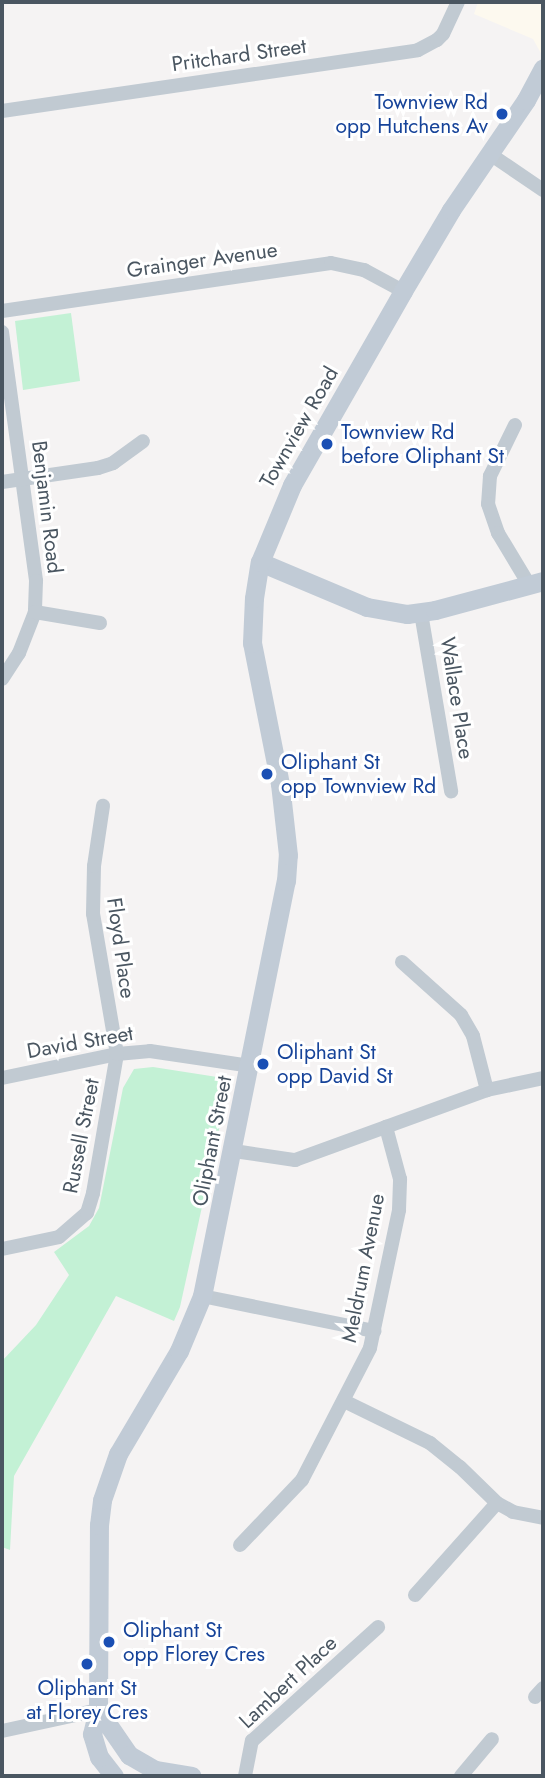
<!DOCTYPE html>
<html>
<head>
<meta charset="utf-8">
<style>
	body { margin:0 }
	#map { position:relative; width:545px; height:1778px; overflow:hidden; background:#f5f3f3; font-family:Jost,sans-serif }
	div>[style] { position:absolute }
	.commercial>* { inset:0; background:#fdf9ef }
	.green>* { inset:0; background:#c3f1d5 }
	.street>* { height:14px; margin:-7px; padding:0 7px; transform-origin:7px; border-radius:7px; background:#c1cad2 }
	.secondary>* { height:19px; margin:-9.5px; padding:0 9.5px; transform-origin:9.5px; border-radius:9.5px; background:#c1cbd6 }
	.dots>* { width:19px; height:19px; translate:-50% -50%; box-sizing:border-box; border:4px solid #fff; border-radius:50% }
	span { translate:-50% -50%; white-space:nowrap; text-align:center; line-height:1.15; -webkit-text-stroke:6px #fff; paint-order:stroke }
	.street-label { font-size:21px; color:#4a5661 }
	.transit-label { font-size:21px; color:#164399 }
	.right { translate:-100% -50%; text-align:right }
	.left { translate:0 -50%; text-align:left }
	.frame { position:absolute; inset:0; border:4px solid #4a5661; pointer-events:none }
</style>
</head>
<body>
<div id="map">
	<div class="commercial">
		<div style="clip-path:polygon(478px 2px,543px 2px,543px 57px,533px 39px,474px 14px)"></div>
	</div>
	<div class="green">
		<div style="clip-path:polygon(71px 313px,80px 381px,23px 390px,15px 321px)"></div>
		<div style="clip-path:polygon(153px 1067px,230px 1079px,180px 1307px,174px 1321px,116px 1296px,14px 1476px,10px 1550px,2px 1547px,2px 1361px,36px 1325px,69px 1275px,54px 1252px,89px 1226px,99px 1208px,123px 1088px,134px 1069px)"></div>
	</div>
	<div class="street">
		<div style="left:2px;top:111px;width:420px;rotate:-8.3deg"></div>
		<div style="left:418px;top:50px;width:21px;rotate:-28deg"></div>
		<div style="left:437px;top:40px;width:8px;rotate:-45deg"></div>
		<div style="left:443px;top:34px;width:35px;rotate:-65deg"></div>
		<div style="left:490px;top:154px;width:64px;rotate:34.2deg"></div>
		<div style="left:2px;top:311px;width:332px;rotate:-8.3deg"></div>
		<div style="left:331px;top:263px;width:34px;rotate:12deg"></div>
		<div style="left:364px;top:270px;width:44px;rotate:28.3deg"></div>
		<div style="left:2px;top:332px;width:251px;rotate:82.2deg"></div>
		<div style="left:36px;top:581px;width:31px;rotate:92deg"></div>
		<div style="left:35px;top:612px;width:44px;rotate:111.3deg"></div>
		<div style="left:19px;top:653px;width:31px;rotate:123deg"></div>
		<div style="left:515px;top:425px;width:57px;rotate:116.1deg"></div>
		<div style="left:490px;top:476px;width:28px;rotate:94deg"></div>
		<div style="left:488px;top:504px;width:31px;rotate:71deg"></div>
		<div style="left:498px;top:533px;width:58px;rotate:59deg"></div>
		<div style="left:2px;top:482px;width:97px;rotate:-8.3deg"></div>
		<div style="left:98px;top:468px;width:16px;rotate:-18deg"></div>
		<div style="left:113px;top:463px;width:37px;rotate:-36deg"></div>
		<div style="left:35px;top:612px;width:66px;rotate:9.6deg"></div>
		<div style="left:421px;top:613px;width:181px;rotate:80.4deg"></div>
		<div style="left:402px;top:962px;width:79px;rotate:41.9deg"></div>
		<div style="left:461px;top:1015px;width:24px;rotate:60deg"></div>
		<div style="left:473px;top:1036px;width:56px;rotate:75.5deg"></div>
		<div style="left:2px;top:1078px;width:117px;rotate:-11.8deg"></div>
		<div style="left:117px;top:1054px;width:33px;rotate:-5deg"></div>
		<div style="left:150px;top:1051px;width:101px;rotate:8.5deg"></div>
		<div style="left:234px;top:1151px;width:62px;rotate:8.4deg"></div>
		<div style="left:295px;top:1160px;width:204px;rotate:-20deg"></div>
		<div style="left:487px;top:1090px;width:57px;rotate:-12.1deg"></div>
		<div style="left:2px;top:1249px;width:58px;rotate:-11.9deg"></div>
		<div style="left:59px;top:1237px;width:37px;rotate:-41deg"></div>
		<div style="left:87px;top:1213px;width:21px;rotate:-73deg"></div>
		<div style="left:93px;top:1193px;width:141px;rotate:-80.2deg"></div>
		<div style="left:117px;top:1054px;width:142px;rotate:-99.7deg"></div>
		<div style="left:93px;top:914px;width:48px;rotate:-88.8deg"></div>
		<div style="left:94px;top:866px;width:61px;rotate:-81.5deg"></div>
		<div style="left:202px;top:1296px;width:176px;rotate:11.5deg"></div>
		<div style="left:344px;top:1401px;width:96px;rotate:26deg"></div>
		<div style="left:430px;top:1443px;width:38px;rotate:39deg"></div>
		<div style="left:460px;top:1467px;width:52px;rotate:44.2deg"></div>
		<div style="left:497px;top:1503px;width:18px;rotate:29deg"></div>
		<div style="left:513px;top:1512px;width:31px;rotate:11deg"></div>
		<div style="left:240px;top:1545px;width:90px;rotate:-46.4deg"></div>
		<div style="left:302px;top:1480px;width:148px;rotate:-62.7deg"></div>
		<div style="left:370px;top:1348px;width:141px;rotate:-78.1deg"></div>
		<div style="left:399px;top:1210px;width:31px;rotate:-88deg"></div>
		<div style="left:400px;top:1179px;width:54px;rotate:-105.1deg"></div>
		<div style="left:415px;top:1595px;width:123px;rotate:-48.3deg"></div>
		<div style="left:535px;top:1697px;width:12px;rotate:-48deg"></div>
		<div style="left:2px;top:1731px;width:98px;rotate:-12.3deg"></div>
		<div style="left:245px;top:1776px;width:36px;rotate:-79deg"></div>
		<div style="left:252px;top:1741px;width:170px;rotate:-42.1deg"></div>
		<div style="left:461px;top:1776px;width:48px;rotate:-50deg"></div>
	</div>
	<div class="secondary">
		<div style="left:260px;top:562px;width:116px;rotate:22.8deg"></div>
		<div style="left:367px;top:607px;width:41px;rotate:9.9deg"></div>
		<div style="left:407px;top:614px;width:28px;rotate:-8deg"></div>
		<div style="left:435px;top:610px;width:112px;rotate:-15deg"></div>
		<div style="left:98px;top:1710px;width:55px;rotate:55.4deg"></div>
		<div style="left:129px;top:1755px;width:30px;rotate:30deg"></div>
		<div style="left:155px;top:1770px;width:37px;rotate:9deg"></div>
		<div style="left:114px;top:1776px;width:24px;rotate:-128deg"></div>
		<div style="left:99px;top:1757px;width:24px;rotate:-107deg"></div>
		<div style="left:92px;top:1734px;width:25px;rotate:-76deg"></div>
		<div style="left:98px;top:1710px;width:185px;rotate:-89.7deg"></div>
		<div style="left:99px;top:1525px;width:25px;rotate:-83deg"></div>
		<div style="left:102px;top:1500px;width:49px;rotate:-70.8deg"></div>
		<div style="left:118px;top:1454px;width:120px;rotate:-59.4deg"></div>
		<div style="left:179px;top:1351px;width:60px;rotate:-67.3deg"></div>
		<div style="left:202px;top:1296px;width:423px;rotate:-78.6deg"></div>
		<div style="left:286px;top:881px;width:26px;rotate:-86deg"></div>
		<div style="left:288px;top:855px;width:71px;rotate:-96.4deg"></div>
		<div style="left:280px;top:784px;width:144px;rotate:-101.2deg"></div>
		<div style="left:252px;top:643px;width:45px;rotate:-87.5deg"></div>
		<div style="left:254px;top:598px;width:36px;rotate:-81deg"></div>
		<div style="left:260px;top:562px;width:83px;rotate:-67.4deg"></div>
		<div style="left:292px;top:485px;width:224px;rotate:-60.2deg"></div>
		<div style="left:403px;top:291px;width:94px;rotate:-59.3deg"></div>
		<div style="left:451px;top:210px;width:133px;rotate:-55.7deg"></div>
		<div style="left:526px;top:100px;width:36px;rotate:-62deg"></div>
	</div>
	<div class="dots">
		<div style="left:502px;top:114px;background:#1a4fb4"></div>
		<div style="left:327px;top:444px;background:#1a4fb4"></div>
		<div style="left:267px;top:774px;background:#1a4fb4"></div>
		<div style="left:263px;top:1064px;background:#1a4fb4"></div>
		<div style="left:109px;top:1642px;background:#1a4fb4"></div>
		<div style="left:87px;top:1664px;background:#1a4fb4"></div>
	</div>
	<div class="street-label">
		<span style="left:239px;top:55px;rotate:-8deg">Pritchard Street</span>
		<span style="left:202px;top:260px;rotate:-8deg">Grainger Avenue</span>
		<span style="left:299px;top:427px;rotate:-60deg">Townview Road</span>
		<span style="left:47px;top:507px;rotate:83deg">Benjamin Road</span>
		<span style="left:457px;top:698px;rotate:81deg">Wallace Place</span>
		<span style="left:121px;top:948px;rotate:82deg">Floyd Place</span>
		<span style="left:80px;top:1042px;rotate:-10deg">David Street</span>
		<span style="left:81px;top:1136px;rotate:-79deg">Russell Street</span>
		<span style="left:212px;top:1141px;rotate:-79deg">Oliphant Street</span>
		<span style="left:363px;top:1268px;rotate:-79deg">Meldrum Avenue</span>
		<span style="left:288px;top:1682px;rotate:-43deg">Lambert Place</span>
	</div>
	<div class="transit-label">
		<span class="right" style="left:488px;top:114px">Townview Rd<br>opp Hutchens Av</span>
		<span class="left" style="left:341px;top:444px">Townview Rd<br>before Oliphant St</span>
		<span class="left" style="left:281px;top:774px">Oliphant St<br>opp Townview Rd</span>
		<span class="left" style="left:277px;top:1064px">Oliphant St<br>opp David St</span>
		<span class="left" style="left:123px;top:1642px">Oliphant St<br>opp Florey Cres</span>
		<span style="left:87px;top:1700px">Oliphant St<br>at Florey Cres</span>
	</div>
	<div class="frame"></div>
</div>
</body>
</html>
